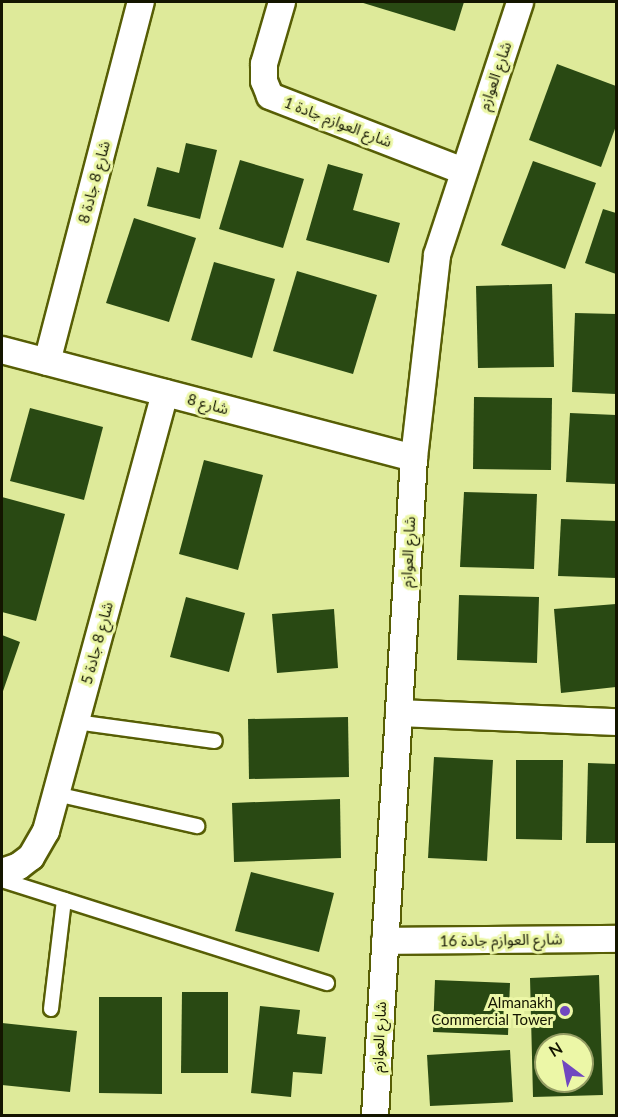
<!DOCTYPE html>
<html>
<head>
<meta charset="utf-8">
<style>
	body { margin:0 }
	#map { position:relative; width:618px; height:1117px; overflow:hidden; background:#deea9a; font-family:Lato,"Noto Sans Arabic",sans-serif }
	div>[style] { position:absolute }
	.building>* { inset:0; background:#294913 }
	.roads { filter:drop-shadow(2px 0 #575e05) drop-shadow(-2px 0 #575e05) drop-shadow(0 2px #575e05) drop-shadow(0 -2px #575e05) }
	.service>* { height:14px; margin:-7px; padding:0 7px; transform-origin:7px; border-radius:7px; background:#fff }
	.minor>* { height:26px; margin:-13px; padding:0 13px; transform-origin:13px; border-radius:13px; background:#fff }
	.dots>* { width:16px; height:16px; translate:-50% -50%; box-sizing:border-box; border:3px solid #ecf7a7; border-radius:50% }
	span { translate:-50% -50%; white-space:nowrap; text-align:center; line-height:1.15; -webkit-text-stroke:6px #ecf7a7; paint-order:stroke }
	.street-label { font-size:15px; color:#131500 }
	.poi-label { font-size:15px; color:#131500 }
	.right { translate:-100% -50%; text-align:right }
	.frame { position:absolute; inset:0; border:3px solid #131500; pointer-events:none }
	.north { position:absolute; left:534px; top:1033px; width:60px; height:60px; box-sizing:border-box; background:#ecf7a7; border:2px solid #959d64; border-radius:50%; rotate:328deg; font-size:16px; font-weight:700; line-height:24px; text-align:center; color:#131500 }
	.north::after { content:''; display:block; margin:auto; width:21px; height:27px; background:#7047c0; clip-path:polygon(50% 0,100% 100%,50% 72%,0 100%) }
</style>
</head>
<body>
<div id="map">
	<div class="building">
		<div style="clip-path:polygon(360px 2px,464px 2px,455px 31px)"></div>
		<div style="clip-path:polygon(557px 64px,616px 86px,616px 126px,601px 167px,529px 140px)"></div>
		<div style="clip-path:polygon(186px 143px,217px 150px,200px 219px,147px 206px,157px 167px,179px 173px)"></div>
		<div style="clip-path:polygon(240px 160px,304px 179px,283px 248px,219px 229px)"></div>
		<div style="clip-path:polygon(533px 161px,596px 183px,565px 269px,501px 245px)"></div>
		<div style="clip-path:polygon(328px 164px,363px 174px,353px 210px,400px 223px,389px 263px,306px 240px)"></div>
		<div style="clip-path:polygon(603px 209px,616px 213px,616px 274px,585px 263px)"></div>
		<div style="clip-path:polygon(134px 218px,196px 238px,169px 322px,106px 303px)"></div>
		<div style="clip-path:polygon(214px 262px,275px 279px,252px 358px,191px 340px)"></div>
		<div style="clip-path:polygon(297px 271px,377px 295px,353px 374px,273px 351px)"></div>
		<div style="clip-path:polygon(552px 284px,554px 367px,478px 368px,476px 286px)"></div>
		<div style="clip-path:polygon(575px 313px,616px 314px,616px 394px,572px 392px)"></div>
		<div style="clip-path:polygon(474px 397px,552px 398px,551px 470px,473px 469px)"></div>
		<div style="clip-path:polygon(30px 408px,103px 427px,84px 500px,10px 481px)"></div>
		<div style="clip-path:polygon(570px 413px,616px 415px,616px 484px,566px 482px)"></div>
		<div style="clip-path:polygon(204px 460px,263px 475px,238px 570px,179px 554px)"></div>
		<div style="clip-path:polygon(464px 492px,537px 494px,534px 569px,460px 567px)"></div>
		<div style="clip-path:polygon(2px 497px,65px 514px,36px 621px,2px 612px)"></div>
		<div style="clip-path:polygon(561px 519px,616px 521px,616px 578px,558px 576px)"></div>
		<div style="clip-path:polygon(459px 595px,539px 597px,537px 663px,457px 660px)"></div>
		<div style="clip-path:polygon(186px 597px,245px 613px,229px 672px,170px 657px)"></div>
		<div style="clip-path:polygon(616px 604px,616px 687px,561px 693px,554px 609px)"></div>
		<div style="clip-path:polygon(334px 609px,338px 668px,277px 673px,272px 614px)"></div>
		<div style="clip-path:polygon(2px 635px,20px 642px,2px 694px)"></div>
		<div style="clip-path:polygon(348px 717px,349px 777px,249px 779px,248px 719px)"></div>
		<div style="clip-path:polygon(434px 757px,493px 760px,487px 861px,428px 858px)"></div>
		<div style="clip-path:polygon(516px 760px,563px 760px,562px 840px,516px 839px)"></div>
		<div style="clip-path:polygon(588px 763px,616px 764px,616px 843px,586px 843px)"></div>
		<div style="clip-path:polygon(340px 799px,341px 858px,234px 862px,232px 803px)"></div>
		<div style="clip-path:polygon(251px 872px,334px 893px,319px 952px,235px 931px)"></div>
		<div style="clip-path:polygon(evenodd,599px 975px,603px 1095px,533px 1097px,530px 978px,599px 975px,546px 1045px,582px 1045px,582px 1081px,546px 1081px,546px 1045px)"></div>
		<div style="clip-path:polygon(435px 980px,510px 983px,508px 1035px,433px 1032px)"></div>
		<div style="clip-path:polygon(182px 992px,228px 992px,228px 1073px,181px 1073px)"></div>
		<div style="clip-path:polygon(99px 997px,162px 997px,162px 1094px,99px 1093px)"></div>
		<div style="clip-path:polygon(260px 1006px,300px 1010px,297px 1034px,326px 1037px,322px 1074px,293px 1072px,291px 1097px,251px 1093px)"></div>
		<div style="clip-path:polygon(2px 1023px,77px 1031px,70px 1092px,2px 1085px)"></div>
		<div style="clip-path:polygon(510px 1050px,513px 1102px,430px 1106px,427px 1055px)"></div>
	</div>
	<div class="roads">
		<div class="service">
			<div style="left:76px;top:722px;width:140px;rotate:7.8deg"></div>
			<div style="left:56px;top:794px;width:145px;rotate:12.8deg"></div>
			<div style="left:2px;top:880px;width:341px;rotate:17.6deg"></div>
			<div style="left:51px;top:1009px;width:110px;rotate:-83.2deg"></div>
		</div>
		<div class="minor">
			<div style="left:282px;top:2px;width:65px;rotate:106.2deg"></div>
			<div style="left:264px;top:64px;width:17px;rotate:90deg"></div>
			<div style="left:264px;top:81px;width:16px;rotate:68deg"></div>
			<div style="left:270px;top:96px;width:207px;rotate:21.2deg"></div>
			<div style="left:2px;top:350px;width:426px;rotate:14.7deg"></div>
			<div style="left:47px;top:362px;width:372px;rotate:-75.4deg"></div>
			<div style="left:399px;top:713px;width:217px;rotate:2.4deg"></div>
			<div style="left:2px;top:872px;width:18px;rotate:-19deg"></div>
			<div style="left:19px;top:866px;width:15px;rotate:-37deg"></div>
			<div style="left:31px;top:857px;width:30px;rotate:-60deg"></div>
			<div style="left:46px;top:831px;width:454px;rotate:-74.8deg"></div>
			<div style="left:385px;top:941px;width:231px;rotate:-0.5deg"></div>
			<div style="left:375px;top:1116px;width:659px;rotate:-86.61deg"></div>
			<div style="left:414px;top:458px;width:204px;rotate:-83.5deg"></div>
			<div style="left:437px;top:255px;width:266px;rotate:-71.8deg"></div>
		</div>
	</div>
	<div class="dots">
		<div style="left:565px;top:1011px;background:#7047c0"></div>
	</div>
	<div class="street-label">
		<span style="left:495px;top:76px;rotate:-71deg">شارع العوازم</span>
		<span style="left:338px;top:122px;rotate:21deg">شارع العوازم جادة 1</span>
		<span style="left:94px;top:182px;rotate:-75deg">شارع 8 جادة 8</span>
		<span style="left:208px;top:404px;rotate:15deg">شارع 8</span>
		<span style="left:408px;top:552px;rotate:-87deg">شارع العوازم</span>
		<span style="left:97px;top:643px;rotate:-75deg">شارع 8 جادة 5</span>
		<span style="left:501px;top:940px;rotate:-1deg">شارع العوازم جادة 16</span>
		<span style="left:379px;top:1037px;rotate:-87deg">شارع العوازم</span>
	</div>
	<div class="poi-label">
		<span class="right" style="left:553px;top:1011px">Almanakh<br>Commercial Tower</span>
	</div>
	<div class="frame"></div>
	<div class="north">N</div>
</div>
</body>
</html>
